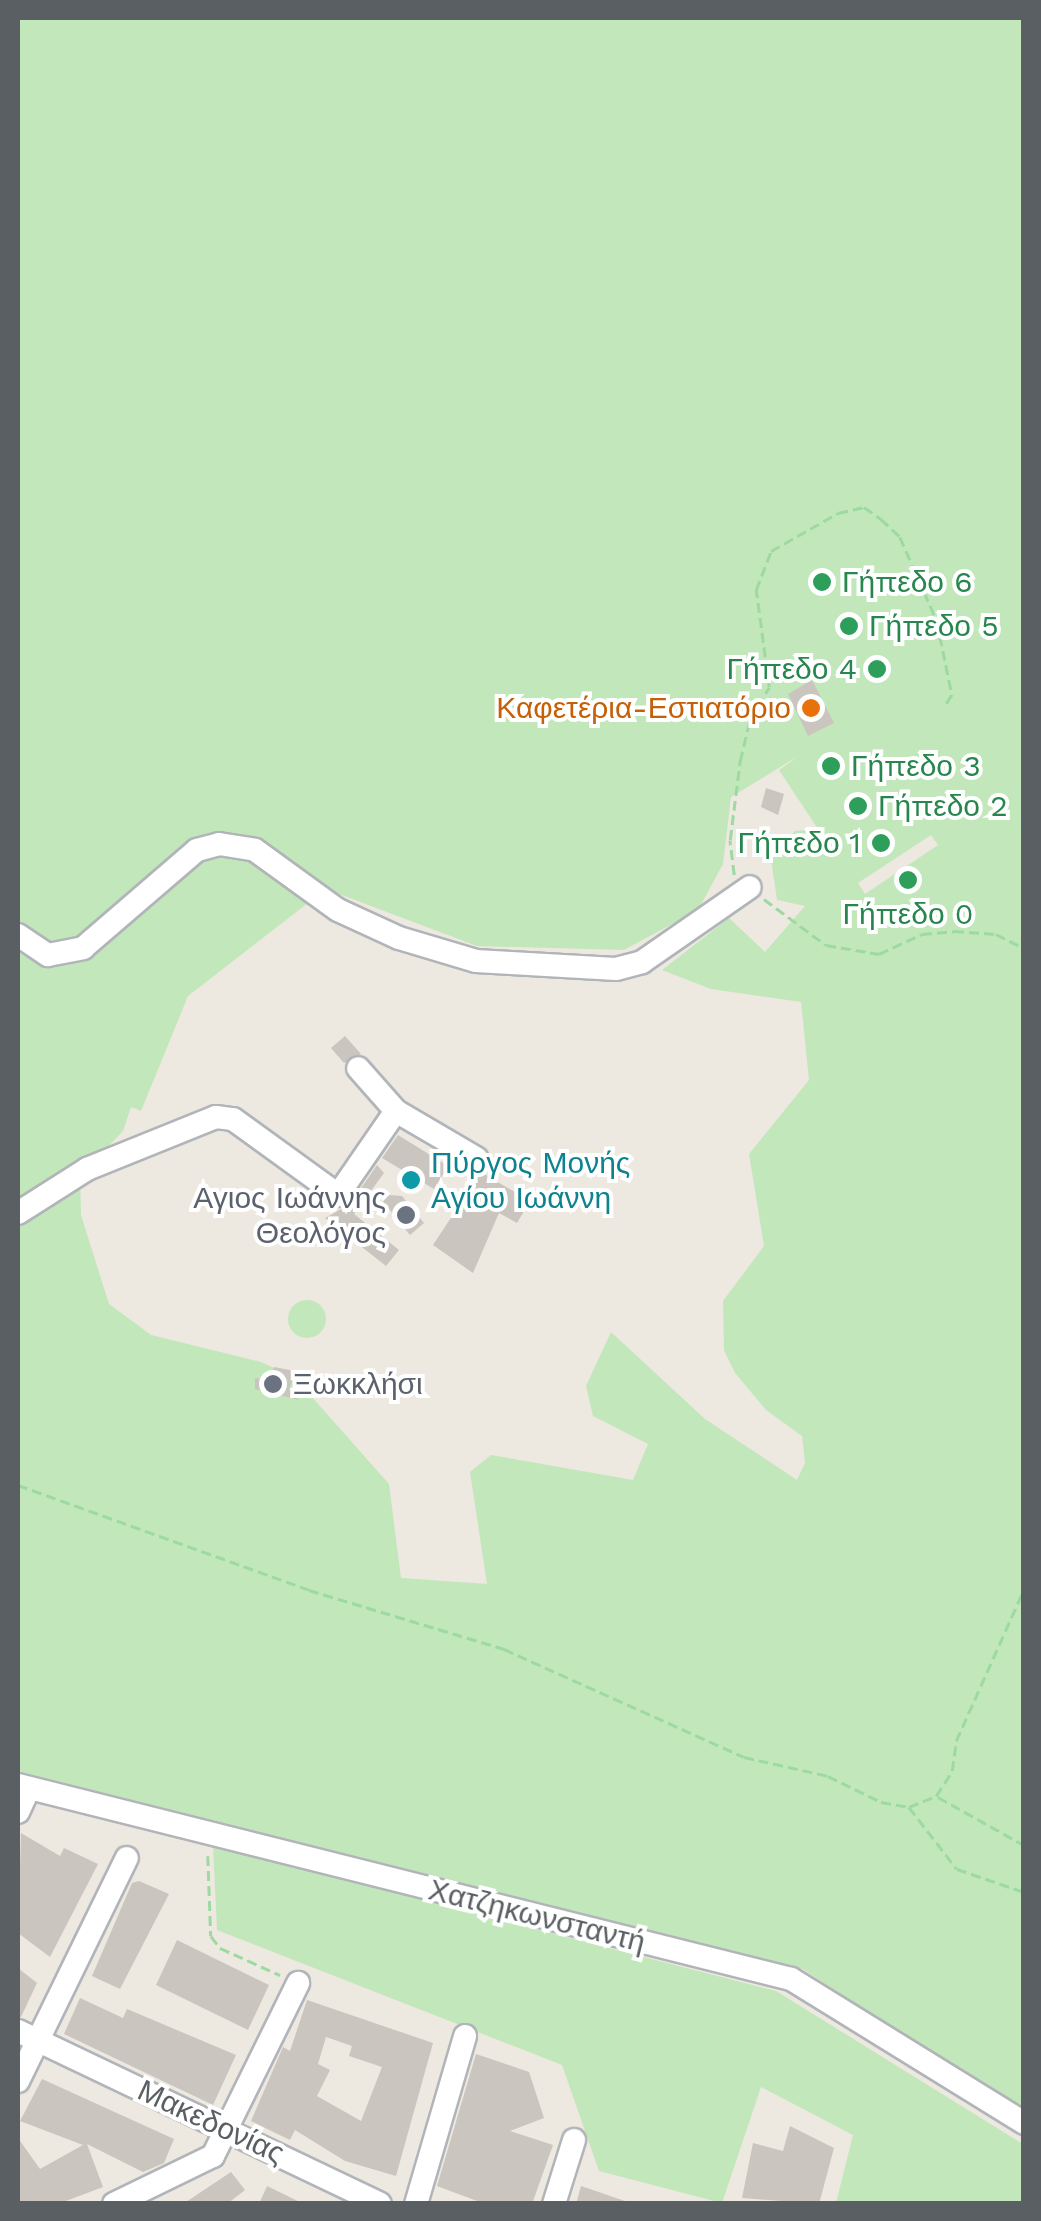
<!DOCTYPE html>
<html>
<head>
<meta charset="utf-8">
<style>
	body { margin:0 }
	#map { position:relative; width:1041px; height:2221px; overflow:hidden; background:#ede8e0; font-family:"Work Sans",sans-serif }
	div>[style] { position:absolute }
	.green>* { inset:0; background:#c2e7ba }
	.round { border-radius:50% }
	.building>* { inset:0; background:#cac5bf }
	.path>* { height:2.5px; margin-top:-1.25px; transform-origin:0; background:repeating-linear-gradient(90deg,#9ddaa2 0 10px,transparent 0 15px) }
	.roads { filter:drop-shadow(2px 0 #b1b5b9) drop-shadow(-2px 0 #b1b5b9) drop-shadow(0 2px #b1b5b9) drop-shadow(0 -2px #b1b5b9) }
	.minor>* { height:22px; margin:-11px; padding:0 11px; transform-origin:11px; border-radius:11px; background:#fff }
	.dots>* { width:28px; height:28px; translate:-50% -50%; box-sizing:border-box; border:5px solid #fff; border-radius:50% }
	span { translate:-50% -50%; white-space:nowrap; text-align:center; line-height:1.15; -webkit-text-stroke:8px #fff; paint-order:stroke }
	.leisure-label { font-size:30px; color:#27864d }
	.left { translate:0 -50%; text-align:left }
	.right { translate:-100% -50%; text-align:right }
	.food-label { font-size:30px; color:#c56008 }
	.culture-label { font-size:30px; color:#0d838f }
	.worship-label { font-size:30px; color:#5b616d }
	.street-label { font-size:30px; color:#595f62 }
	.frame { position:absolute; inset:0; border:20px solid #595f62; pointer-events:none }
</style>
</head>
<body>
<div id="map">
	<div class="green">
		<div style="clip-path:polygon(evenodd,18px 18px,1023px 18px,1023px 2116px,803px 1969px,18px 1771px,18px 18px,800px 755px,779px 770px,818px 829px,795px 831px,771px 859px,777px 900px,805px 906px,765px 952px,729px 918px,662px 970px,711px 989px,801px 1002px,809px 1080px,749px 1154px,764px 1246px,723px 1301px,724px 1350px,735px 1373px,766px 1410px,802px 1436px,805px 1463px,797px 1480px,705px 1419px,611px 1332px,586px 1386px,593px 1416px,648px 1444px,633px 1480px,491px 1455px,470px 1472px,487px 1584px,401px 1578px,389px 1484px,311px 1396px,309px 1384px,261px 1362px,151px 1335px,109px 1304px,81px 1215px,80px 1176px,123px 1131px,131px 1107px,141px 1111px,188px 996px,326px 889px,477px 946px,624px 950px,698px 910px,723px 864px,731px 797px,800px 755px,18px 18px,931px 835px,938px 845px,865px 894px,858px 883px,931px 835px)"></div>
		<div class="round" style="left:288px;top:1300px;width:38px;height:38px"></div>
		<div style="clip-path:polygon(213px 1846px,776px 1991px,1023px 2144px,1023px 2203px,836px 2203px,853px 2135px,761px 2087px,722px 2203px,599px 2171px,562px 2065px,217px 1930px)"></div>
	</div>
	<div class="building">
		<div style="clip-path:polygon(812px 680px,834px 723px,808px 736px,788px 694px)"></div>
		<div style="clip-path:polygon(766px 788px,784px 794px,778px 815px,761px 807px)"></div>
		<div style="clip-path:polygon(345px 1036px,361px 1054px,344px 1063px,331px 1048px)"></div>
		<div style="clip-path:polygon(398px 1135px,448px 1166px,434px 1189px,382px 1158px)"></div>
		<div style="clip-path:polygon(377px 1165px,384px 1173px,354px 1214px,399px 1250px,386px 1266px,325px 1218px,350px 1204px)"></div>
		<div style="clip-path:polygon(481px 1172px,530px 1201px,517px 1223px,499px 1213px,473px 1273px,433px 1245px)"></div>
		<div style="clip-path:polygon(377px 1194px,402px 1196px,424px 1223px,410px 1235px)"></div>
		<div style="clip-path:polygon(274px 1367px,295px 1371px,289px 1390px,299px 1400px,255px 1389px,255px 1378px,270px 1379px)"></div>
		<div style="clip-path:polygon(21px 1833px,60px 1856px,64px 1848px,98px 1864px,50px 1957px,18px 1933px)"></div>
		<div style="clip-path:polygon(139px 1881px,169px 1894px,120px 1989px,92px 1976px,132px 1883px)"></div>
		<div style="clip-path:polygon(177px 1940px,269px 1985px,248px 2030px,156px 1985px)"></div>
		<div style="clip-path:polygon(18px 1968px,37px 1983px,21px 2017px,18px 2016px)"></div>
		<div style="clip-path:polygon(80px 1998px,123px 2018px,127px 2009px,236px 2055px,213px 2105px,64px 2034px)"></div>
		<div style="clip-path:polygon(evenodd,307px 2000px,433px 2043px,396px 2176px,345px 2161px,295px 2130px,290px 2140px,251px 2121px,283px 2047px,290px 2051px,307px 2000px,326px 2037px,352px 2046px,349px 2056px,382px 2067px,361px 2121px,317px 2096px,330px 2070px,318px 2064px,326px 2037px)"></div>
		<div style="clip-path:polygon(476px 2054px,529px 2072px,544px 2118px,510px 2131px,553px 2145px,532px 2204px,485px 2204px,437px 2186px)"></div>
		<div style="clip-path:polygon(42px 2079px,174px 2139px,164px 2163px,143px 2172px,87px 2144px,103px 2187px,58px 2204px,18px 2204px,18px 2138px,40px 2169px,83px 2145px,20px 2121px)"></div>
		<div style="clip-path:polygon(790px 2126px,834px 2148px,819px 2204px,742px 2198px,753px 2143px,783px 2151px)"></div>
		<div style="clip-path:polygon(231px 2172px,245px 2190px,227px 2204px,183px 2204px)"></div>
		<div style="clip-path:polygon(267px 2186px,304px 2204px,259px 2204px)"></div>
		<div style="clip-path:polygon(581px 2186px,625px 2201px,625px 2204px,576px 2204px)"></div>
	</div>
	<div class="path">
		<div style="left:734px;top:875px;width:35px;rotate:-97deg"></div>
		<div style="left:730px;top:840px;width:80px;rotate:-82.8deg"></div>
		<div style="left:740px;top:761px;width:43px;rotate:-76.6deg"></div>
		<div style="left:750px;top:719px;width:37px;rotate:-59deg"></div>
		<div style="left:769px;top:687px;width:98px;rotate:-97.6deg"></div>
		<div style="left:756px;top:590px;width:42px;rotate:-69deg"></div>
		<div style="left:771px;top:551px;width:77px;rotate:-29.6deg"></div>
		<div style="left:838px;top:513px;width:27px;rotate:-13deg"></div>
		<div style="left:864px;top:507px;width:21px;rotate:35deg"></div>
		<div style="left:881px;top:519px;width:26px;rotate:43deg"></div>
		<div style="left:900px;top:537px;width:92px;rotate:66.2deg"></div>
		<div style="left:937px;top:621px;width:76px;rotate:78.5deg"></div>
		<div style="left:952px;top:695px;width:13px;rotate:122deg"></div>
		<div style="left:764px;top:899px;width:77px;rotate:36.6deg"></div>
		<div style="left:826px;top:945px;width:54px;rotate:9.6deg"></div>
		<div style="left:879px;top:954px;width:47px;rotate:-24.9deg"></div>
		<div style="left:922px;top:934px;width:32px;rotate:-5deg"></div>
		<div style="left:954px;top:931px;width:42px;rotate:4.1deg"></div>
		<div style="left:996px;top:934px;width:31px;rotate:27deg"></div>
		<div style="left:18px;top:1485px;width:309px;rotate:19.8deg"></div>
		<div style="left:309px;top:1590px;width:204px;rotate:16.8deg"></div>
		<div style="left:504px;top:1649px;width:263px;rotate:24.2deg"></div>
		<div style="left:744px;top:1757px;width:86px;rotate:12.7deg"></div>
		<div style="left:828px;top:1776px;width:59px;rotate:26.1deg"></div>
		<div style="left:881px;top:1802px;width:28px;rotate:10deg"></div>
		<div style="left:909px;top:1807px;width:29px;rotate:-22deg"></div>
		<div style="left:936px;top:1796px;width:30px;rotate:-57deg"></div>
		<div style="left:952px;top:1771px;width:30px;rotate:-82deg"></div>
		<div style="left:956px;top:1741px;width:167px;rotate:-65.9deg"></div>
		<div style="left:938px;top:1797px;width:98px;rotate:29.2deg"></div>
		<div style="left:909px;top:1807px;width:78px;rotate:52.3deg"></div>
		<div style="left:957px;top:1869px;width:71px;rotate:18.9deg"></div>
		<div style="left:208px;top:1856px;width:80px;rotate:87.9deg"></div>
		<div style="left:211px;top:1936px;width:15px;rotate:53deg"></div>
		<div style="left:220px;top:1948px;width:66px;rotate:24.2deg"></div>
	</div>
	<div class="roads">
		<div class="minor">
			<div style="left:18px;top:935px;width:36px;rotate:34deg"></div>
			<div style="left:48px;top:955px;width:36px;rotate:-11deg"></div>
			<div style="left:83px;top:948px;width:150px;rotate:-40.7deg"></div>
			<div style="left:197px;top:850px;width:23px;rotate:-15deg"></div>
			<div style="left:219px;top:844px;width:36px;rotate:9deg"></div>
			<div style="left:255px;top:850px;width:102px;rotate:35.9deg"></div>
			<div style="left:338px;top:910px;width:67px;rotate:24.7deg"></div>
			<div style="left:399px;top:938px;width:80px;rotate:16.6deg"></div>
			<div style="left:476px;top:961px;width:140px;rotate:3.3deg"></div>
			<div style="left:616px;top:969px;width:27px;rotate:-15deg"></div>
			<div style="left:642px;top:962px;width:131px;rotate:-34.8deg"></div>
			<div style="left:396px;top:1111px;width:93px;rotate:30.4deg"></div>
			<div style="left:18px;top:1213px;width:82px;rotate:-32.5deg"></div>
			<div style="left:87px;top:1169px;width:139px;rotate:-22deg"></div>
			<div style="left:216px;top:1117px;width:17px;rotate:7deg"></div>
			<div style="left:233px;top:1119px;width:130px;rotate:35.9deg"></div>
			<div style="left:338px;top:1195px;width:102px;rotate:-55.4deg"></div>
			<div style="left:396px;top:1111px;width:57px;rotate:-131.5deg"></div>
			<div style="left:18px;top:1785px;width:797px;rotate:14.09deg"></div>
			<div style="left:791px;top:1979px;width:274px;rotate:31.7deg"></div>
			<div style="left:18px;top:1812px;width:26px;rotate:-65deg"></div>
			<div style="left:18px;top:2031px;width:401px;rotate:25.5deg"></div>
			<div style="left:18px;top:2081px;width:248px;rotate:-64deg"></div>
			<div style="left:114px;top:2204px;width:110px;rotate:-25.9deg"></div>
			<div style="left:213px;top:2156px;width:193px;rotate:-63.8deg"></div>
			<div style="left:416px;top:2204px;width:175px;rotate:-73.7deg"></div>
			<div style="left:554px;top:2204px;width:67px;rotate:-72.6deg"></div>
		</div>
	</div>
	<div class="dots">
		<div style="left:822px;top:582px;background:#2e9e5b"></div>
		<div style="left:849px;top:626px;background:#2e9e5b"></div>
		<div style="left:877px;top:669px;background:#2e9e5b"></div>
		<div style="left:811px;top:708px;background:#e8710a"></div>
		<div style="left:831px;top:766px;background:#2e9e5b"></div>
		<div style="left:858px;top:806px;background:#2e9e5b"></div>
		<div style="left:881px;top:843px;background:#2e9e5b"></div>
		<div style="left:908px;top:880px;background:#2e9e5b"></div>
		<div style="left:411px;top:1180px;background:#0f9aa8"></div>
		<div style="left:406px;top:1215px;background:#6b7280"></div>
		<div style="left:273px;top:1384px;background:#6b7280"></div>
	</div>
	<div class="leisure-label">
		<span class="left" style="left:842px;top:582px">Γήπεδο 6</span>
		<span class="left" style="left:869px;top:626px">Γήπεδο 5</span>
		<span class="right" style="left:857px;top:669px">Γήπεδο 4</span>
		<span class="left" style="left:851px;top:766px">Γήπεδο 3</span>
		<span class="left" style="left:878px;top:806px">Γήπεδο 2</span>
		<span class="right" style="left:861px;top:843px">Γήπεδο 1</span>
		<span style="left:908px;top:914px">Γήπεδο 0</span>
	</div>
	<div class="food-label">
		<span class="right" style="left:791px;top:708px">Καφετέρια-Εστιατόριο</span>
	</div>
	<div class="culture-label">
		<span class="left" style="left:431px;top:1180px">Πύργος Μονής<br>Αγίου Ιωάννη</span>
	</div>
	<div class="worship-label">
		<span class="right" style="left:386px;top:1215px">Αγιος Ιωάννης<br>Θεολόγος</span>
		<span class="left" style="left:293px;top:1384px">Ξωκκλήσι</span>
	</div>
	<div class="street-label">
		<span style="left:537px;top:1916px;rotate:14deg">Χατζηκωνσταντή</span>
		<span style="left:211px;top:2122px;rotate:25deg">Μακεδονίας</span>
	</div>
	<div class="frame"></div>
</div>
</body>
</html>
